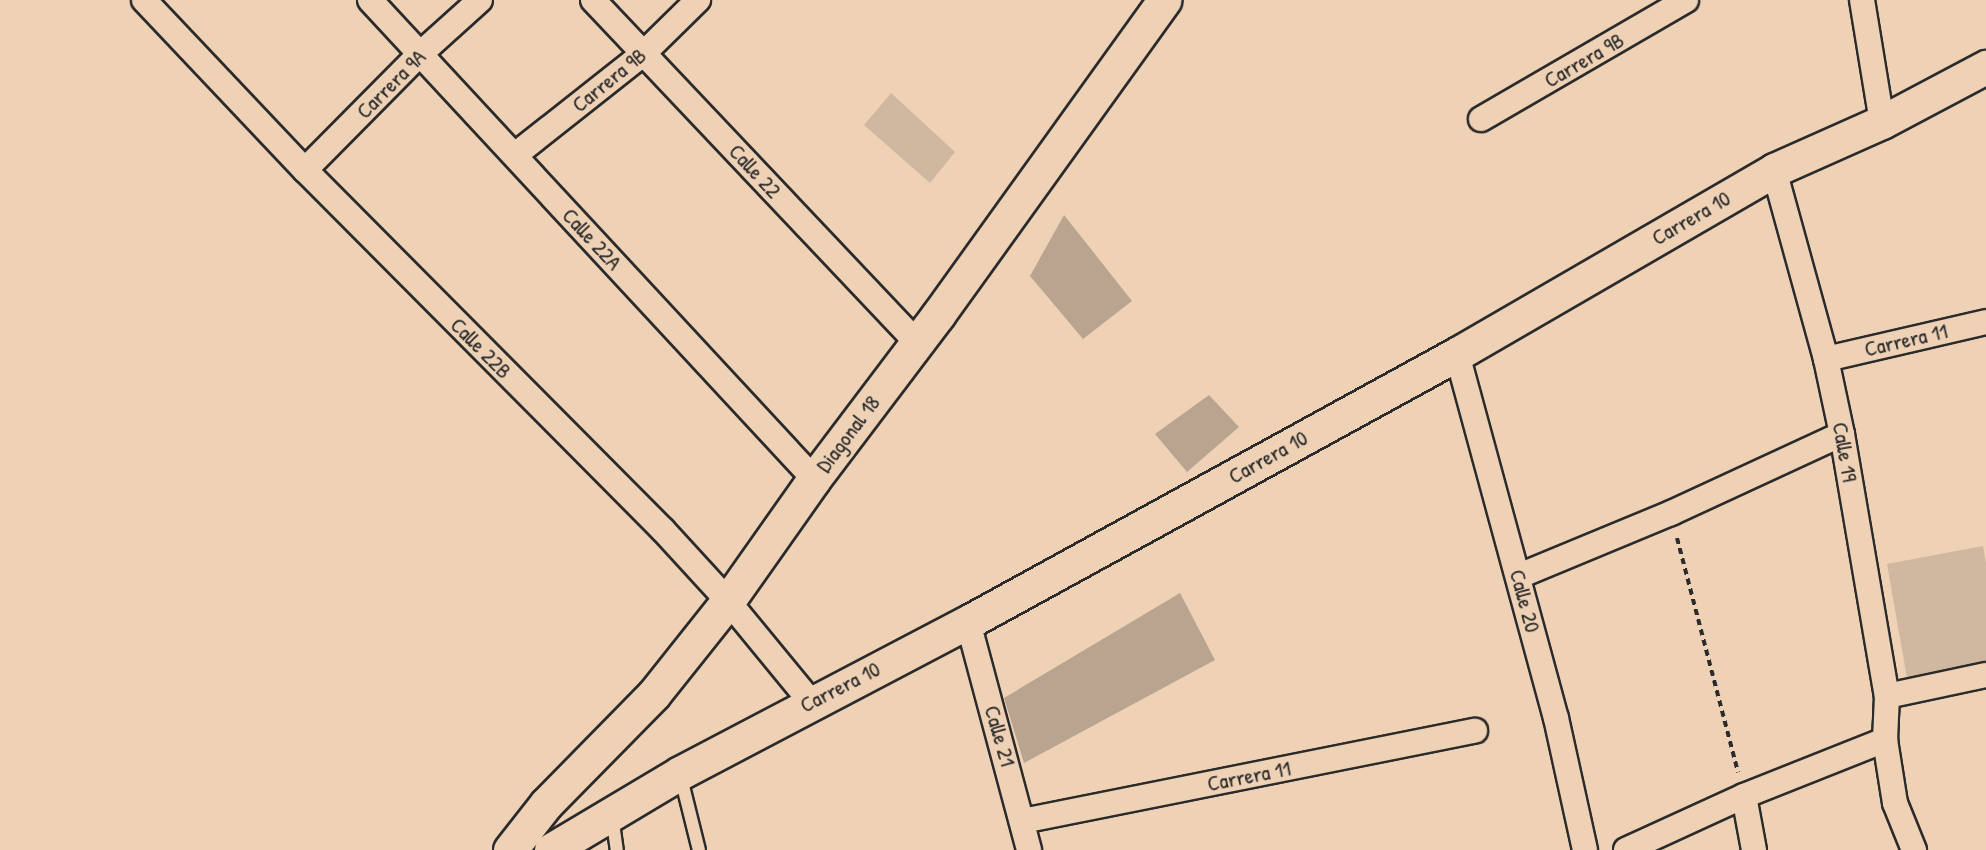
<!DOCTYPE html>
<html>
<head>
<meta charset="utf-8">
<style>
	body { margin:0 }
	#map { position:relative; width:1986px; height:850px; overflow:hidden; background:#efd2b6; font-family:"Patrick Hand",sans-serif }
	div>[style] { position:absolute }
	.green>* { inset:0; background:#cfb7a0 }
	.building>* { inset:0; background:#b9a490 }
	.path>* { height:4px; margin-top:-2px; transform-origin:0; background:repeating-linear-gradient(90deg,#2b2b2b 0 6px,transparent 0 10.5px) }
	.roads { filter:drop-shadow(2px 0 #2b2b2b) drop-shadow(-2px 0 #2b2b2b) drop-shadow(0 2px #2b2b2b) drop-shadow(0 -2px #2b2b2b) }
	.lane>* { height:12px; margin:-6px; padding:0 6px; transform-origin:6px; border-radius:6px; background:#efd2b6 }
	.street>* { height:24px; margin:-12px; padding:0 12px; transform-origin:12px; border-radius:12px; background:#efd2b6 }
	.primary>* { height:33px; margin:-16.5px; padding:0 16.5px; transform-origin:16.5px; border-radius:16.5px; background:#efd2b6 }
	.highway>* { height:33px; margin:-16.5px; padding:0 16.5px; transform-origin:16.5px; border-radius:16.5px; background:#efd2b6 }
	span { translate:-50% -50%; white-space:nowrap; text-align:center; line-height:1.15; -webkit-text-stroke:5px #efd2b6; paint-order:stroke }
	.street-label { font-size:22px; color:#2b2b2b }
</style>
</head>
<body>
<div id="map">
	<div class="green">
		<div style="clip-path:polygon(891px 93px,955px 152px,930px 183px,864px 125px)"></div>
		<div style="clip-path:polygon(1983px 546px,1986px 564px,1986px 662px,1907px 678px,1887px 564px)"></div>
	</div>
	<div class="building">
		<div style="clip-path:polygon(1064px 215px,1132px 301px,1083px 339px,1030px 276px)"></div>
		<div style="clip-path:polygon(1209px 395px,1239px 427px,1187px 472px,1155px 434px)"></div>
		<div style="clip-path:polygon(1180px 593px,1215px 660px,1024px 763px,1004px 698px)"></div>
	</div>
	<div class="path">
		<div style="left:1677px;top:538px;width:242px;rotate:75.4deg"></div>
	</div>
	<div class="roads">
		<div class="lane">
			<div style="left:680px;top:774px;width:78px;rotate:76deg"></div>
			<div style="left:612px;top:816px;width:34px;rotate:82deg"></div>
		</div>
		<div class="street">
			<div style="left:144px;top:0;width:234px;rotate:46.6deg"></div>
			<div style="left:305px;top:170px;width:508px;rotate:45.16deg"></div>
			<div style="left:663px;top:530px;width:96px;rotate:47.5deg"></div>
			<div style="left:728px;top:601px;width:131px;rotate:50.6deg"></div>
			<div style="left:370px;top:0;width:653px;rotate:47.17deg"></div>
			<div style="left:593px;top:0;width:470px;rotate:46.6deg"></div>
			<div style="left:1862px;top:0;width:124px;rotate:80.7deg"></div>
			<div style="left:1481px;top:119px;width:237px;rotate:-30.1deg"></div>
			<div style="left:515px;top:155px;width:164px;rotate:-38.3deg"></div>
			<div style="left:644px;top:53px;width:76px;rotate:-44.5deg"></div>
			<div style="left:305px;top:170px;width:162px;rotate:-45.3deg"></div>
			<div style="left:419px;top:55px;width:82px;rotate:-42deg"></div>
			<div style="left:1774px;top:170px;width:196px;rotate:74.6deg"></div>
			<div style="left:1826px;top:359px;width:77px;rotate:78deg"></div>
			<div style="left:1842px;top:434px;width:266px;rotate:80.3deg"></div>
			<div style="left:1887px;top:696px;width:44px;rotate:92.6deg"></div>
			<div style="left:1885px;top:740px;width:64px;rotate:81deg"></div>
			<div style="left:1895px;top:803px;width:51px;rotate:68deg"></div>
			<div style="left:1457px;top:354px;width:377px;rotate:74.8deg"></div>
			<div style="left:1556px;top:718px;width:135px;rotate:77.6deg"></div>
			<div style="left:1826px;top:359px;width:164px;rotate:-13deg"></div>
			<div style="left:1519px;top:576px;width:165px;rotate:-22.5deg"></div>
			<div style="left:1671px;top:513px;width:188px;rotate:-24.8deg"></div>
			<div style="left:968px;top:622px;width:236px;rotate:75deg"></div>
			<div style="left:1887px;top:696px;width:101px;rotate:-12deg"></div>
			<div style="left:1744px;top:796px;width:55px;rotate:79.5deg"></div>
			<div style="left:1023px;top:821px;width:461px;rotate:-11.3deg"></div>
			<div style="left:1626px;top:850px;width:130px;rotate:-24.6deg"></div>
			<div style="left:1744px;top:796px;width:152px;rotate:-21.7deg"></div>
		</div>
		<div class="primary">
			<div style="left:510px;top:850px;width:58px;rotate:-52deg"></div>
			<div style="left:546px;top:804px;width:154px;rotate:-45.5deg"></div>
			<div style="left:654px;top:694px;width:119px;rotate:-51.5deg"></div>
			<div style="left:728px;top:601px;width:149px;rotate:-54.8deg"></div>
			<div style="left:814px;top:479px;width:206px;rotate:-52.9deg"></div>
			<div style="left:938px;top:315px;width:388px;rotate:-54.3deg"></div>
		</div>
		<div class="highway">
			<div style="left:551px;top:850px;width:150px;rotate:-30.8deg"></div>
			<div style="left:680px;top:773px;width:325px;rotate:-27.7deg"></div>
			<div style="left:968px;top:622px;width:558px;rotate:-28.73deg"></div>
			<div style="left:1457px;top:354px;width:367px;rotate:-30.1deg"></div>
			<div style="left:1774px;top:170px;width:118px;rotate:-24deg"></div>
			<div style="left:1882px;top:122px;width:118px;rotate:-27.9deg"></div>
		</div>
	</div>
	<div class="street-label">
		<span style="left:1584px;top:60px;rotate:-30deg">Carrera 9B</span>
		<span style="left:609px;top:80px;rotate:-39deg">Carrera 9B</span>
		<span style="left:391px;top:84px;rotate:-45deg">Carrera 9A</span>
		<span style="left:755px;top:171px;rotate:47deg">Calle 22</span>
		<span style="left:1691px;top:218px;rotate:-30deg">Carrera 10</span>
		<span style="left:592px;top:239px;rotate:47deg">Calle 22A</span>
		<span style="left:1906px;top:340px;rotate:-13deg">Carrera 11</span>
		<span style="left:481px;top:348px;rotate:45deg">Calle 22B</span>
		<span style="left:848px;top:434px;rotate:-53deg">Diagonal 18</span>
		<span style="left:1845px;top:452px;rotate:80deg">Calle 19</span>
		<span style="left:1268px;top:457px;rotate:-29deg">Carrera 10</span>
		<span style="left:1525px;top:601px;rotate:75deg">Calle 20</span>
		<span style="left:840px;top:687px;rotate:-27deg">Carrera 10</span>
		<span style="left:1000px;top:736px;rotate:74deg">Calle 21</span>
		<span style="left:1249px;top:776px;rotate:-11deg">Carrera 11</span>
	</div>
</div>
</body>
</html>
